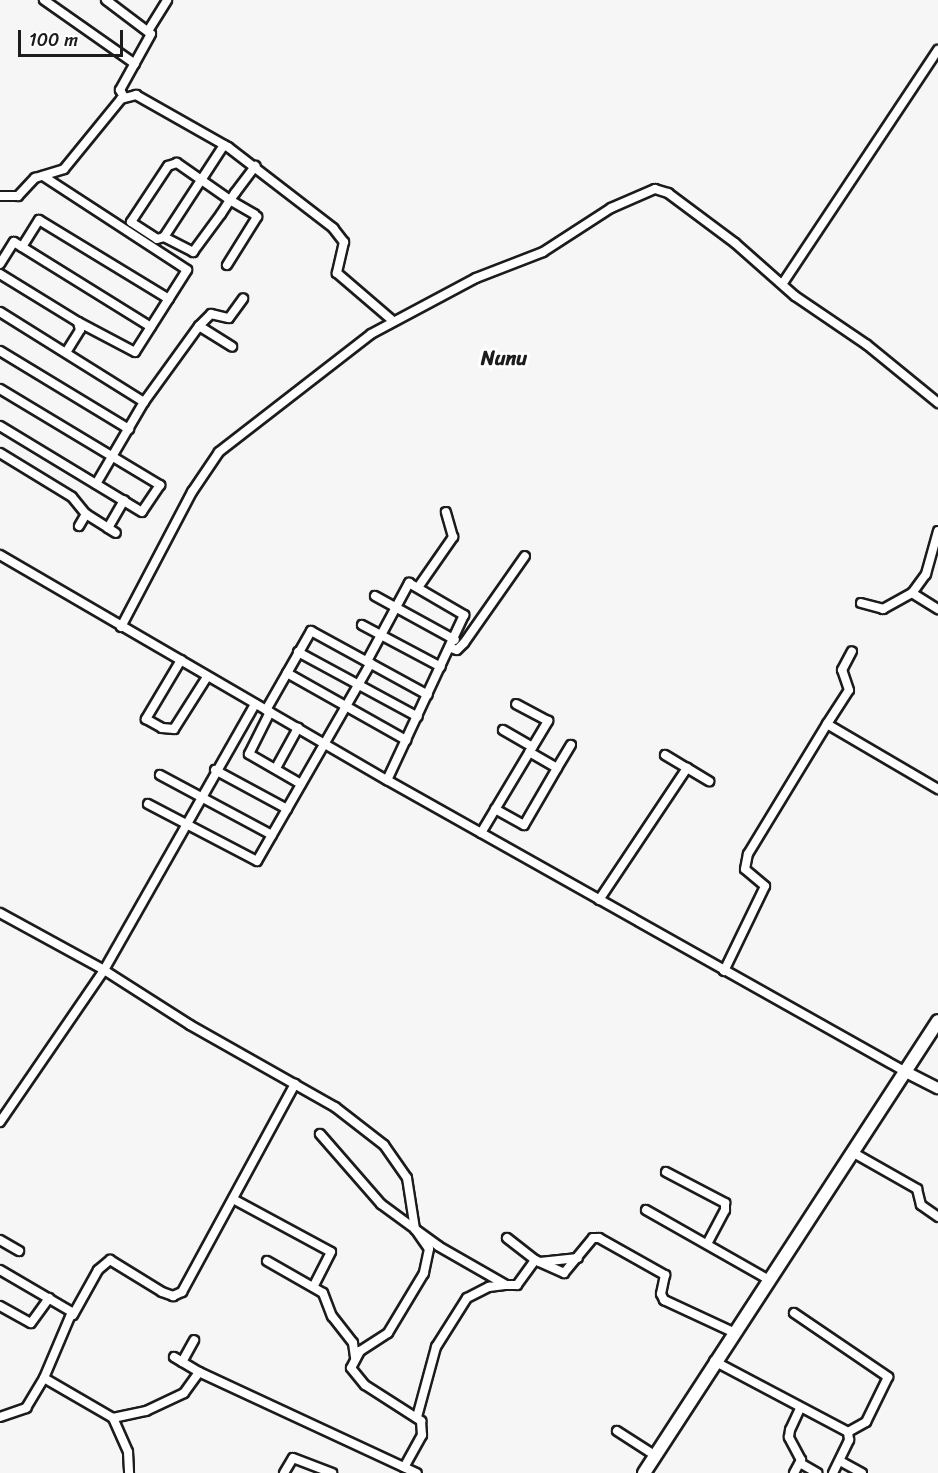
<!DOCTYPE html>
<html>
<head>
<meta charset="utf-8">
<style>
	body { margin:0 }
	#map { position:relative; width:938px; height:1473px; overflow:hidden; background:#f6f6f6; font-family:Sriracha,sans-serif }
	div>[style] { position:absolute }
	.roads { filter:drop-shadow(2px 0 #1c1c1c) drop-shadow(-2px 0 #1c1c1c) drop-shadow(0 2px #1c1c1c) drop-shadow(0 -2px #1c1c1c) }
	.minor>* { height:8px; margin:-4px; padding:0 4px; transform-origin:4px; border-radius:4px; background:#fff }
	.tertiary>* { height:10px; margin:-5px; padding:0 5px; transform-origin:5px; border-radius:5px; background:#fff }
	.secondary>* { height:12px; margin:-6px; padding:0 6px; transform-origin:6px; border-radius:6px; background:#fff }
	span { translate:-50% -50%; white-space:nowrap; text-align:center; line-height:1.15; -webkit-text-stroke:6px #fff; paint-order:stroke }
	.quarter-label { font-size:20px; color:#1c1c1c; font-weight:700 }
	.scale { position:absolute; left:18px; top:30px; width:105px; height:27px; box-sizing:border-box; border:3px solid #1c1c1c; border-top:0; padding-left:8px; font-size:18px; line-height:21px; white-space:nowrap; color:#1c1c1c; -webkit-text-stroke:4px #fff; paint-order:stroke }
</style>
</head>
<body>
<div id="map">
	<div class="roads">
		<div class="minor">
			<div style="left:44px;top:0;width:111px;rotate:35.1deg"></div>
			<div style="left:106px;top:0;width:56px;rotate:37.1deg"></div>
			<div style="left:151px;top:34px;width:64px;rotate:119deg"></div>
			<div style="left:120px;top:90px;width:8px;rotate:60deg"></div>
			<div style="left:148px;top:31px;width:36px;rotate:-58deg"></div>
			<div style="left:43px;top:176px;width:172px;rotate:33.1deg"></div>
			<div style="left:187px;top:270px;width:97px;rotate:122.4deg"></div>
			<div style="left:135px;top:352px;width:64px;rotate:-152.2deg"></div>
			<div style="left:0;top:196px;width:18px"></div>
			<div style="left:18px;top:196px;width:25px;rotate:-47deg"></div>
			<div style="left:35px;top:178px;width:30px;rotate:-17deg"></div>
			<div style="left:64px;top:169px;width:90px;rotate:-50.8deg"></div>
			<div style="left:121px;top:99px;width:16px;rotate:-15deg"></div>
			<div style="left:136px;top:95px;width:106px;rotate:29.5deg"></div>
			<div style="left:228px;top:147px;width:133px;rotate:37.6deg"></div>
			<div style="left:333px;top:228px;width:18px;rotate:52deg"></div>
			<div style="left:344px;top:242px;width:32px;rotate:103deg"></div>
			<div style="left:337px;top:273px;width:74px;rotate:40.6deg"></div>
			<div style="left:164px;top:237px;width:110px;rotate:-56.9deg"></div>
			<div style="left:22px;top:247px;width:32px;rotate:-58deg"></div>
			<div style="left:39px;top:220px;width:152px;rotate:31.3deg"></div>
			<div style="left:0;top:264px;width:26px;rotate:-58deg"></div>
			<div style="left:14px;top:242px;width:161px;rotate:31.8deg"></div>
			<div style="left:227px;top:265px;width:57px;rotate:-58deg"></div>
			<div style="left:257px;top:217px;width:4px;rotate:-135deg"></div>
			<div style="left:254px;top:214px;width:28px;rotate:-150deg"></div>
			<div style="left:230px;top:200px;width:65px;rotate:-145.1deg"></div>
			<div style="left:177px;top:163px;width:9px;rotate:162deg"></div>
			<div style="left:168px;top:166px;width:67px;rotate:123.5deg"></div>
			<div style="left:131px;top:222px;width:31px;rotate:33deg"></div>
			<div style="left:157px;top:239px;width:7px;rotate:-16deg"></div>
			<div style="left:164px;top:237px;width:33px;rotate:27deg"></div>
			<div style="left:193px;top:252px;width:47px;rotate:-53.6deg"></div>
			<div style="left:221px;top:214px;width:17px;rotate:-57deg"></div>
			<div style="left:230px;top:200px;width:9px;rotate:-54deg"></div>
			<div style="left:235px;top:193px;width:34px;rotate:-53deg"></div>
			<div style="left:0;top:274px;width:92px;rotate:31.6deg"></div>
			<div style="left:78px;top:322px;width:8px;rotate:76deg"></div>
			<div style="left:80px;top:330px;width:26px;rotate:122deg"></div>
			<div style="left:783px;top:283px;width:280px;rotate:-56.4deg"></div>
			<div style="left:0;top:312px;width:170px;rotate:32deg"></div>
			<div style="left:199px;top:326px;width:39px;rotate:32deg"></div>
			<div style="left:0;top:351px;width:151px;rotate:31.2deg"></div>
			<div style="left:0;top:389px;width:187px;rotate:31deg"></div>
			<div style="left:160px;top:485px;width:32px;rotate:124deg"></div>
			<div style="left:142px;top:512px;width:166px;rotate:-148.8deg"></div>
			<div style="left:0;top:453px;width:84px;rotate:31.4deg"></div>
			<div style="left:72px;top:497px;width:22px;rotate:51deg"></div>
			<div style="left:86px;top:514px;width:26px;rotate:32deg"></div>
			<div style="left:108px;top:528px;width:32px;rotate:-60deg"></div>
			<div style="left:96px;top:484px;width:95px;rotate:-59.7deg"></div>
			<div style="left:144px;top:402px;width:94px;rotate:-54.1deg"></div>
			<div style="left:199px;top:326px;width:17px;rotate:-45deg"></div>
			<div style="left:211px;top:314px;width:18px;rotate:13deg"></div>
			<div style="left:229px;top:318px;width:24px;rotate:-54deg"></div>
			<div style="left:79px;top:526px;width:14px;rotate:-60deg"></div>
			<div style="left:108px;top:528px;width:9px;rotate:32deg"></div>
			<div style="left:938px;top:531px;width:45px;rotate:105.6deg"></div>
			<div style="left:926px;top:574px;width:24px;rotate:126deg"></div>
			<div style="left:912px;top:593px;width:31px;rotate:32deg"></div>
			<div style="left:0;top:555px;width:448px;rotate:30.2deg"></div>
			<div style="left:387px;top:780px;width:593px;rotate:29.37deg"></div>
			<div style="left:419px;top:586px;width:60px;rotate:-55.2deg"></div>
			<div style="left:453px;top:537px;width:26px;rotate:-106deg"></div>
			<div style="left:375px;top:596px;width:91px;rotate:28.8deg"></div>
			<div style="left:861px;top:603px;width:23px;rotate:15deg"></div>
			<div style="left:883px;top:609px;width:33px;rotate:-29deg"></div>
			<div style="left:362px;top:625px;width:89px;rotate:28deg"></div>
			<div style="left:121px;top:627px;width:153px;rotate:-62.3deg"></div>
			<div style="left:192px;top:492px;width:48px;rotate:-56deg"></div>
			<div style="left:219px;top:452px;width:192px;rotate:-37.8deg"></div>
			<div style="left:371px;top:334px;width:119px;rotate:-28.1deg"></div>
			<div style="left:476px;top:278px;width:72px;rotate:-21.2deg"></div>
			<div style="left:543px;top:252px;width:81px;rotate:-32.9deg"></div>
			<div style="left:611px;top:208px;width:48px;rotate:-23.4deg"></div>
			<div style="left:655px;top:189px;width:14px;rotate:17deg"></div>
			<div style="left:668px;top:193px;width:84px;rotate:36.7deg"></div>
			<div style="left:735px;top:243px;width:80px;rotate:41.5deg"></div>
			<div style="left:795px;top:296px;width:87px;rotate:34.2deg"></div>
			<div style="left:867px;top:345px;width:92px;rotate:39.2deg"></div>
			<div style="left:451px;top:648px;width:6px;rotate:18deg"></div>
			<div style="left:457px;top:650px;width:10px;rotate:-45deg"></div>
			<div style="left:464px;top:643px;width:106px;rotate:-55deg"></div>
			<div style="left:298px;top:652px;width:136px;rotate:28.4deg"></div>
			<div style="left:181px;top:660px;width:69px;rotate:120.7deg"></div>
			<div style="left:146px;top:719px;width:18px;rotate:29deg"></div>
			<div style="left:162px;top:728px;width:12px;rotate:5deg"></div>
			<div style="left:174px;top:729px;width:62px;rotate:-57.6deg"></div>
			<div style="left:367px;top:661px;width:89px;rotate:-61.7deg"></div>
			<div style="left:409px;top:583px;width:64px;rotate:30.2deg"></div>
			<div style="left:464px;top:615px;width:182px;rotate:115deg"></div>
			<div style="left:287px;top:673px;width:137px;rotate:29.4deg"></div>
			<div style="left:266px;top:710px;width:91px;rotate:-60.3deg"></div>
			<div style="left:311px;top:631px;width:133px;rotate:28.7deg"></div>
			<div style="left:270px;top:712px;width:47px;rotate:116.6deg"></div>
			<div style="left:249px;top:754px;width:60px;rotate:30deg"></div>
			<div style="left:827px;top:724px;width:40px;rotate:-57.1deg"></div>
			<div style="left:849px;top:690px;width:21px;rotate:-109deg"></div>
			<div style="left:842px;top:670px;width:21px;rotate:-62deg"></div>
			<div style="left:503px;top:730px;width:34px;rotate:30deg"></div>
			<div style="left:665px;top:755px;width:26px;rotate:31deg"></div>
			<div style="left:276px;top:768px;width:46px;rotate:-61.2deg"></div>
			<div style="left:557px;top:768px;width:27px;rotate:-59deg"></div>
			<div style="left:215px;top:770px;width:82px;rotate:28.4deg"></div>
			<div style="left:160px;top:775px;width:127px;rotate:28.2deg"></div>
			<div style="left:148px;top:804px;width:123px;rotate:27.6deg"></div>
			<div style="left:257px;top:861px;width:228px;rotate:-60.1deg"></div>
			<div style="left:495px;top:809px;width:33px;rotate:29deg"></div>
			<div style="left:524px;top:825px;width:66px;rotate:-59.9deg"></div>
			<div style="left:557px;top:768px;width:32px;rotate:-150deg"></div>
			<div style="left:481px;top:833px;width:131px;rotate:-59.1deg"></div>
			<div style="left:548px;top:721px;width:36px;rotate:-152deg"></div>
			<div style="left:599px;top:900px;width:159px;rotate:-56.3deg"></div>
			<div style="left:687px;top:768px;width:26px;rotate:31deg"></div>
			<div style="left:0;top:913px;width:119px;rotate:28.7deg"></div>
			<div style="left:104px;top:970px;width:306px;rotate:-60.4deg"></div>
			<div style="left:724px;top:971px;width:94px;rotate:-64.2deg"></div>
			<div style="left:765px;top:886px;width:26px;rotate:-140deg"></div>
			<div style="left:745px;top:869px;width:15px;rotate:-79deg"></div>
			<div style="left:748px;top:854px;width:152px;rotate:-58.7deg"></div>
			<div style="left:827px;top:724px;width:129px;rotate:30.4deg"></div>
			<div style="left:0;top:1122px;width:184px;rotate:-55.6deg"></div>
			<div style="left:104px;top:970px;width:102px;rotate:32.6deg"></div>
			<div style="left:190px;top:1025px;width:167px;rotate:29.5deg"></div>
			<div style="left:335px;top:1107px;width:62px;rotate:37.8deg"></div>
			<div style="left:384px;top:1145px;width:40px;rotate:55.1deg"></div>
			<div style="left:407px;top:1178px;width:52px;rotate:81.1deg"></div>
			<div style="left:415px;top:1229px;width:29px;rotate:36deg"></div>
			<div style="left:438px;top:1246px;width:78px;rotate:29.8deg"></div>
			<div style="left:506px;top:1285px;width:11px"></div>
			<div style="left:517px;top:1285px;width:31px;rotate:-54deg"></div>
			<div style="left:535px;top:1260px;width:32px;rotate:24deg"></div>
			<div style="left:564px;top:1273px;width:45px;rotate:-50.4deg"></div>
			<div style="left:593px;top:1238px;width:6px"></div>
			<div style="left:599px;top:1238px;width:76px;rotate:29.3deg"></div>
			<div style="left:665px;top:1275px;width:19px;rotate:102deg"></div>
			<div style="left:661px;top:1294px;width:7px;rotate:63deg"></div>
			<div style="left:664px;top:1300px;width:76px;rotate:24.9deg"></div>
			<div style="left:320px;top:1134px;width:93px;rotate:48.9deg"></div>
			<div style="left:381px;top:1204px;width:42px;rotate:36.3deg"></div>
			<div style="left:415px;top:1229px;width:24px;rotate:55deg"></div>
			<div style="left:429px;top:1249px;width:25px;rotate:102deg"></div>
			<div style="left:424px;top:1273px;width:70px;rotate:121deg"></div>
			<div style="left:388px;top:1333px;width:33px;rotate:147deg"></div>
			<div style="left:360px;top:1351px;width:19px;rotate:118deg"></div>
			<div style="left:351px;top:1368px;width:22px;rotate:51deg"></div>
			<div style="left:365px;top:1385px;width:67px;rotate:32.7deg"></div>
			<div style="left:421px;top:1421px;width:14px;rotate:86deg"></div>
			<div style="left:422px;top:1435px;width:37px;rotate:119deg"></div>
			<div style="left:852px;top:1152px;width:75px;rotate:29.6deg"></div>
			<div style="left:917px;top:1189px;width:16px;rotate:76deg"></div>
			<div style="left:921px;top:1205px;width:21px;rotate:35deg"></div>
			<div style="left:666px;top:1172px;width:67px;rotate:27.7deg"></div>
			<div style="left:725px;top:1203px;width:7px;rotate:90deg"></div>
			<div style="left:725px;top:1210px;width:38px;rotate:118deg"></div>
			<div style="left:233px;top:1199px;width:111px;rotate:28.4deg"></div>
			<div style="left:331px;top:1252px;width:38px;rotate:117deg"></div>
			<div style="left:646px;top:1210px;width:142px;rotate:29.6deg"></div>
			<div style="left:507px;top:1238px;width:36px;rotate:38deg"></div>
			<div style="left:0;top:1240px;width:22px;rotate:30deg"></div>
			<div style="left:267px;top:1261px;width:64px;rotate:29.7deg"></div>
			<div style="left:323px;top:1293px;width:25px;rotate:69deg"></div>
			<div style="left:332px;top:1316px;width:34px;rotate:52deg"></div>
			<div style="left:353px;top:1343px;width:14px;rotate:82deg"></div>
			<div style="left:540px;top:1262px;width:38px;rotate:-6deg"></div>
			<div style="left:0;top:1270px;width:83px;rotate:30.3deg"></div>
			<div style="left:72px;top:1312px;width:72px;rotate:113deg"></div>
			<div style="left:0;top:1306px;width:35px;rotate:29deg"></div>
			<div style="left:31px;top:1323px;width:31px;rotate:-54deg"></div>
			<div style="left:794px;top:1313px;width:114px;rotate:34.2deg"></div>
			<div style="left:888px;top:1377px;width:50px;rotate:116.1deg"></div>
			<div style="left:866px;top:1422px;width:21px;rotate:151deg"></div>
			<div style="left:73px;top:1315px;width:51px;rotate:-60.9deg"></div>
			<div style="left:98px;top:1270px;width:16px;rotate:-40deg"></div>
			<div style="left:110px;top:1260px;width:61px;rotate:31.6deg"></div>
			<div style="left:162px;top:1292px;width:12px;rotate:20deg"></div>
			<div style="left:173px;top:1296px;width:10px;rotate:-24deg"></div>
			<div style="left:182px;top:1292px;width:237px;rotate:-61.5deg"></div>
			<div style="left:174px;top:1357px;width:29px;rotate:31deg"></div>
			<div style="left:714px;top:1361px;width:152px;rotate:27.9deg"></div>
			<div style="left:182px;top:1362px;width:25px;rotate:-61deg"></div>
			<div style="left:0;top:1417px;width:28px;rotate:-19deg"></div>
			<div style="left:26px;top:1408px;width:35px;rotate:-59deg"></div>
			<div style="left:44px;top:1378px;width:80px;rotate:30.1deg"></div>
			<div style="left:113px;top:1418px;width:34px;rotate:-12deg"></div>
			<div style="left:146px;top:1411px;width:42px;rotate:-25.3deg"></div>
			<div style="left:184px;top:1393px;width:26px;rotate:-54deg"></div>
			<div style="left:199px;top:1372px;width:240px;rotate:24.9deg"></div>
			<div style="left:417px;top:1417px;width:73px;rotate:-74.8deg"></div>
			<div style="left:436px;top:1347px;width:58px;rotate:-57.7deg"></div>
			<div style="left:467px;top:1298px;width:25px;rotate:-27deg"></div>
			<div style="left:489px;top:1287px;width:16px;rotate:-7deg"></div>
			<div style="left:113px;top:1418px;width:37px;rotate:66deg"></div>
			<div style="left:128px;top:1452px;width:21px;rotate:87deg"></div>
			<div style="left:617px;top:1431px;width:46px;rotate:32.7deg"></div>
			<div style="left:840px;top:1461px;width:25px;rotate:29deg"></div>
			<div style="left:800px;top:1463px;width:20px;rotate:30deg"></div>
			<div style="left:284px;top:1473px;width:17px;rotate:-59deg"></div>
			<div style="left:293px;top:1458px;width:42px;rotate:21deg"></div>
			<div style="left:794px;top:1473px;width:15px;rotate:-62deg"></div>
			<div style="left:801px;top:1460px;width:26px;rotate:-118deg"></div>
			<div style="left:789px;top:1437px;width:7px;rotate:-82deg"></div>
			<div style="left:790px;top:1430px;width:23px;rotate:-65deg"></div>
			<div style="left:833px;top:1473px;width:37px;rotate:-64deg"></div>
			<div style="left:849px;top:1440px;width:8px;rotate:-97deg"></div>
		</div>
		<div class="tertiary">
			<div style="left:904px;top:1071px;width:38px;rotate:27deg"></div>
		</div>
		<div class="secondary">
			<div style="left:644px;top:1473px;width:539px;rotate:-56.96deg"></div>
		</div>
	</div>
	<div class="quarter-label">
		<span style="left:504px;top:358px">Nunu</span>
	</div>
	<div class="scale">100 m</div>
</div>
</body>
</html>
